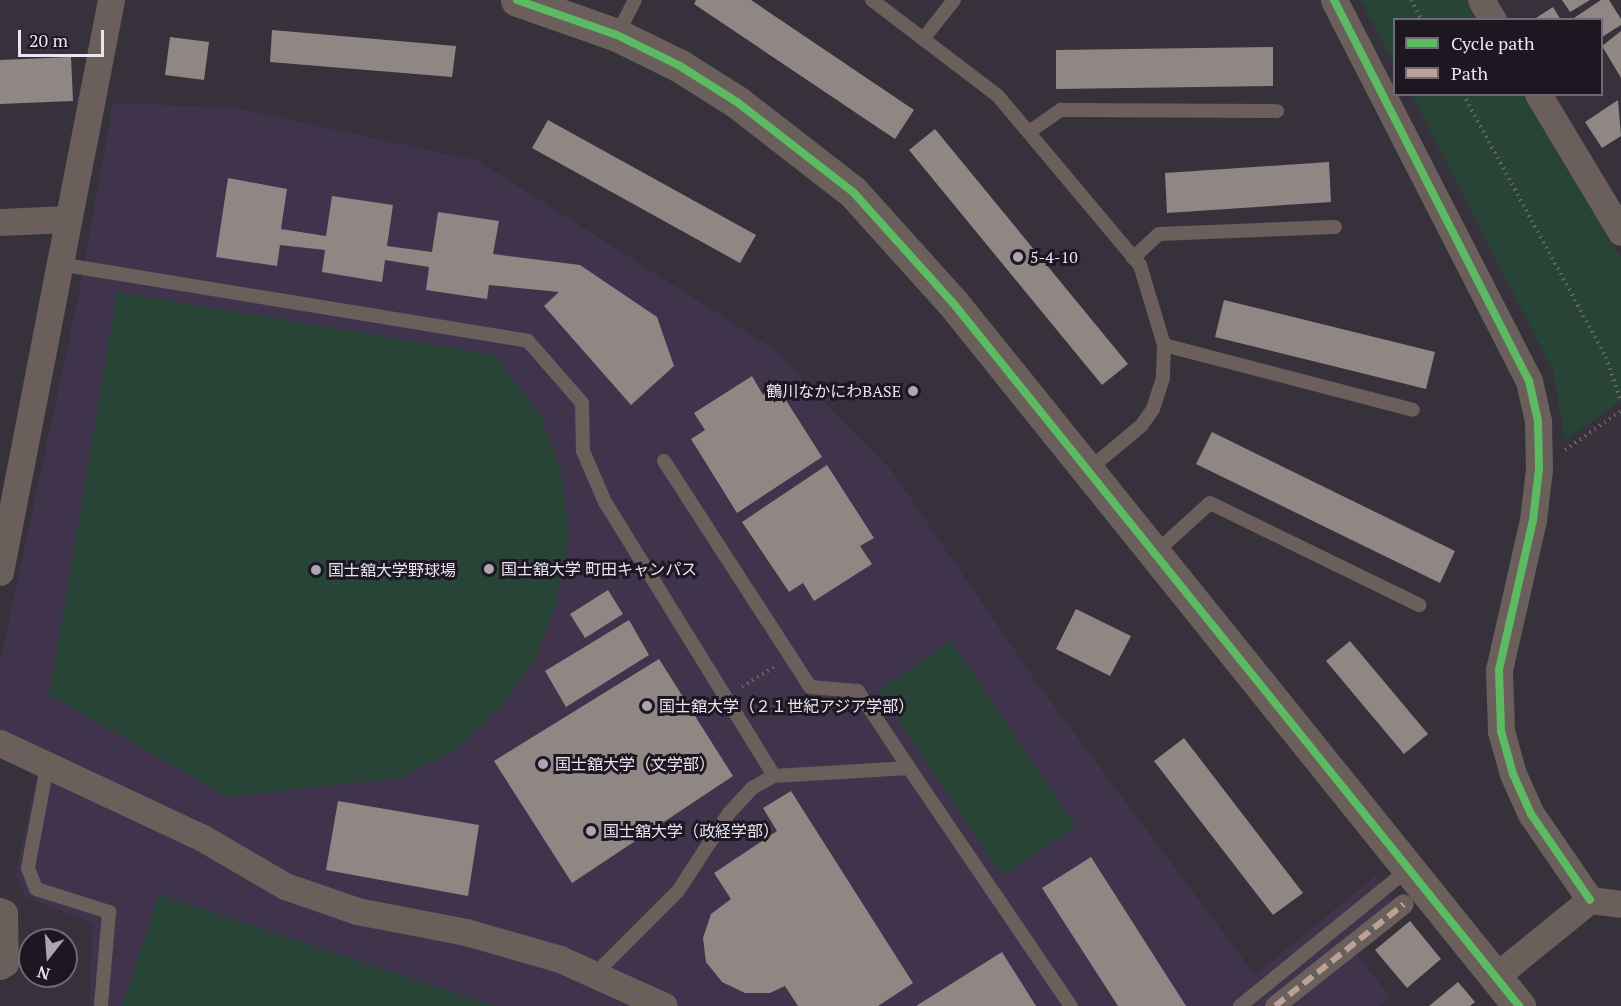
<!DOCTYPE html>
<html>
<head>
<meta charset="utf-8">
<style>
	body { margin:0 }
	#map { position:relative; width:1621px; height:1006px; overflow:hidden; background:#37313c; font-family:"PT Serif","Noto Sans JP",serif }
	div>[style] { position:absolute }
	.built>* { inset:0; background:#40334c }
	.green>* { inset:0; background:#274436 }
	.building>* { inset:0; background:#908784 }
	.path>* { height:4px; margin-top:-2px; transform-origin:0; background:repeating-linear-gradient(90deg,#6d6565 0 1.5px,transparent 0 6px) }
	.service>* { height:14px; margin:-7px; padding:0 7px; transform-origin:7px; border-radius:7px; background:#6a5f5a }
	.pedestrian>* { height:20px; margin:-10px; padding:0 10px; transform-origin:10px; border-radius:10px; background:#6a5f5a }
	.minor>* { height:27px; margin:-13.5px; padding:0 13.5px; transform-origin:13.5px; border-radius:13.5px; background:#6a5f5a }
	.tertiary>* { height:33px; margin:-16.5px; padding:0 16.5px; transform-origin:16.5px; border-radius:16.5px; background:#6a5f5a }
	.quiet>* { height:6px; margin-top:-3px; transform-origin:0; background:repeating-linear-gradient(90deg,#bda197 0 12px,transparent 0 18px) }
	.cycleway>* { height:8px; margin:-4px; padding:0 4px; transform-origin:4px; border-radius:4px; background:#5cba63 }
	.dots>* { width:16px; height:16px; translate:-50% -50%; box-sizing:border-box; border:3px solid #1c1721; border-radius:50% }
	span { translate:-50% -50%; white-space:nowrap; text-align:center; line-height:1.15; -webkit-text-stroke:6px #1c1721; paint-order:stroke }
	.poi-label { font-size:16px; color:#ebe4f2 }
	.left { translate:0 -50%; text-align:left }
	.right { translate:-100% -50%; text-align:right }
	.legend { position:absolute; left:1393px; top:18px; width:210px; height:78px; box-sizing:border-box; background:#1c1721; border:2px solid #6f6975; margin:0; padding:8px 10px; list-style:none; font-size:18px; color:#ebe4f2 }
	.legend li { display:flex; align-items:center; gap:12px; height:30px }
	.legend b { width:30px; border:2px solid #6f6975 }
	.north { position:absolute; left:18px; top:928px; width:60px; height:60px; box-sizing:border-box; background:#1c1721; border:2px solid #6f6975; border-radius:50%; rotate:197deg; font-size:16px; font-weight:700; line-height:24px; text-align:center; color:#ebe4f2 }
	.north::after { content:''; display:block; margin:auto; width:21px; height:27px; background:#aca5b2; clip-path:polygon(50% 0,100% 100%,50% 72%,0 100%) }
	.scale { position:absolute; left:18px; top:30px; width:86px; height:27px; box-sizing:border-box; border:3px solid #ebe4f2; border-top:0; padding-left:8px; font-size:18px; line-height:21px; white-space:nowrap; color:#ebe4f2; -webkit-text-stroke:4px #1c1721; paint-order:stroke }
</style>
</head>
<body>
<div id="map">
	<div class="built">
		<div style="clip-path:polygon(113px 103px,237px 108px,478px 161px,772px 348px,894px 474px,1039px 686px,1255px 975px,1375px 876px,1406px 915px,1357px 955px,1390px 997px,1379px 1006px,89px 1006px,93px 923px,25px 897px,16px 873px,43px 748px,0 729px,0 663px,80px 288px)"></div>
	</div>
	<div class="green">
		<div style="clip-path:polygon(1360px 0,1467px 0,1478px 19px,1394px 20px,1394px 63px)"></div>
		<div style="clip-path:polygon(1412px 95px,1523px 95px,1621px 257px,1621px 401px,1565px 440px,1553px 371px)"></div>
		<div style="clip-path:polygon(117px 292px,495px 355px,541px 416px,562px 474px,569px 537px,556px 603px,534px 662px,503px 705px,457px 749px,399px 778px,228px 797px,49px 695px)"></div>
		<div style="clip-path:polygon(951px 641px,1076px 827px,1002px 876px,878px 690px)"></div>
		<div style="clip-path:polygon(159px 894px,495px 1006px,122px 1006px)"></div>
	</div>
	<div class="building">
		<div style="clip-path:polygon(696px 0,751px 0,914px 110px,895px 139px,694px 4px)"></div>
		<div style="clip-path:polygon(1562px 0,1590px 0,1570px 12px)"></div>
		<div style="clip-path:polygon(1601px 0,1609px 0,1621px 19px,1621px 25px,1602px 37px,1602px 20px,1571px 20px)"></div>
		<div style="clip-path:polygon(1553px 7px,1561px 20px,1537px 20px,1536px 18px)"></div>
		<div style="clip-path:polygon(272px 30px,456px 46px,452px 77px,270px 62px)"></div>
		<div style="clip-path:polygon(1621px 31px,1621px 78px,1602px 46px)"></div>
		<div style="clip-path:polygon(170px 37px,209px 42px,204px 80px,165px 75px)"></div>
		<div style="clip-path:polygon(1273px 47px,1273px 86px,1056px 89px,1056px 50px)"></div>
		<div style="clip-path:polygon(71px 57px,73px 101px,0 104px,0 60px)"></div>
		<div style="clip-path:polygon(1618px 100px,1621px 136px,1602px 148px,1585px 122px)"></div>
		<div style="clip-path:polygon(548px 120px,756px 235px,740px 263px,532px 148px)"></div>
		<div style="clip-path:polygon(935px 129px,1128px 364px,1102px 385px,909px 150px)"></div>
		<div style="clip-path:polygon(1329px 162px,1331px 202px,1167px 213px,1165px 173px)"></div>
		<div style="clip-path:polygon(228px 178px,287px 189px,281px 229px,326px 236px,332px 196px,393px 205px,387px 246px,432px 252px,438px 212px,499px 221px,493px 254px,580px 265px,657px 317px,674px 366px,631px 405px,544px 306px,559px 292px,489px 285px,487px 299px,426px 290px,429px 267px,385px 260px,382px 282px,322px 272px,325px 250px,280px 245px,277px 266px,216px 257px)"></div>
		<div style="clip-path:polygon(1224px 300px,1435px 352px,1426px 389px,1215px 337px)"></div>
		<div style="clip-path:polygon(752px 376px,763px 395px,777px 386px,822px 457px,737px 513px,691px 439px,705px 430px,694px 413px)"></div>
		<div style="clip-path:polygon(1212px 432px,1455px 551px,1440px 583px,1196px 464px)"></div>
		<div style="clip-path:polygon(827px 465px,874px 538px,860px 546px,872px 564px,814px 601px,803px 583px,789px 592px,742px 522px)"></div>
		<div style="clip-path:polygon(608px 590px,623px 614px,585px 638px,570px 614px)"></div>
		<div style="clip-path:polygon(1076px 609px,1131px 636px,1110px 676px,1056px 649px)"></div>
		<div style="clip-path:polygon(629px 620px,649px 655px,566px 707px,545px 671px)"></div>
		<div style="clip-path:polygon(1350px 641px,1428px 734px,1404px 754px,1326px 661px)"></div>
		<div style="clip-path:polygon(659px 659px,733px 776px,572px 883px,494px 761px)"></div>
		<div style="clip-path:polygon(1184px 738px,1303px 893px,1273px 915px,1154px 761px)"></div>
		<div style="clip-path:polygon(791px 791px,913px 983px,878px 1006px,798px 1006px,785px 986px,770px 993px,745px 993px,722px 982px,706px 962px,703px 938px,711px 914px,731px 899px,714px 873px,777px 831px,763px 808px)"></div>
		<div style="clip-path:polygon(338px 801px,479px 825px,468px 896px,326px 870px)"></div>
		<div style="clip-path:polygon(1091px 857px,1186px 1006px,1118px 1006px,1042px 888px)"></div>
		<div style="clip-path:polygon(1410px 921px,1441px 959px,1407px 988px,1375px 950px)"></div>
		<div style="clip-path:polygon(1002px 952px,1036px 1006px,916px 1006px)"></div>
		<div style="clip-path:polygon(1458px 982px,1475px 1002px,1470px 1006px,1429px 1006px)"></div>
	</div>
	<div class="path">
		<div style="left:1411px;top:0;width:23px;rotate:61deg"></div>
		<div style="left:1463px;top:94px;width:299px;rotate:61.5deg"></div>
		<div style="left:1606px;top:357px;width:47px;rotate:71.6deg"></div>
		<div style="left:1565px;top:450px;width:68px;rotate:-34.9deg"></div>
		<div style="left:742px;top:687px;width:38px;rotate:-32deg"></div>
	</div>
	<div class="service">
		<div style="left:872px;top:0;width:158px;rotate:37.3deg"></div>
		<div style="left:998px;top:96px;width:221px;rotate:50deg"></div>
		<div style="left:1140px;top:265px;width:84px;rotate:73.3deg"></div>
		<div style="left:1164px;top:345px;width:33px;rotate:92deg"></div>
		<div style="left:1163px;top:378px;width:33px;rotate:108deg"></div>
		<div style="left:1153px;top:409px;width:19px;rotate:125deg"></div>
		<div style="left:1142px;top:425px;width:70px;rotate:140.2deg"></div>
		<div style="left:617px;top:35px;width:39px;rotate:-63deg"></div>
		<div style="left:923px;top:39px;width:50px;rotate:-51.5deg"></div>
		<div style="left:1029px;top:132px;width:39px;rotate:-35deg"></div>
		<div style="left:1061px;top:110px;width:216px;rotate:0.3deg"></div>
		<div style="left:1133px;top:258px;width:35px;rotate:-43deg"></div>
		<div style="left:1159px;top:234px;width:176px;rotate:-2.3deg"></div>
		<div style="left:59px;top:264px;width:475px;rotate:9.3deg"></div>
		<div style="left:528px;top:341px;width:82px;rotate:48.9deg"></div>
		<div style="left:582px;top:403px;width:48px;rotate:88.8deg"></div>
		<div style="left:583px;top:451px;width:56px;rotate:66.7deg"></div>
		<div style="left:605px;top:502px;width:322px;rotate:58.3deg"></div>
		<div style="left:774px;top:776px;width:135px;rotate:-3.4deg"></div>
		<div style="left:909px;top:768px;width:288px;rotate:55.8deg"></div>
		<div style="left:1164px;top:345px;width:257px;rotate:14.6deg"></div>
		<div style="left:664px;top:461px;width:269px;rotate:57.1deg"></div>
		<div style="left:810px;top:687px;width:48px;rotate:4.8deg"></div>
		<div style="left:858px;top:691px;width:92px;rotate:56.5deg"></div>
		<div style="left:1155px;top:553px;width:74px;rotate:-42.3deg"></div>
		<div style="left:1210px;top:503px;width:233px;rotate:26deg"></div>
		<div style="left:47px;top:767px;width:103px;rotate:100.7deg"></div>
		<div style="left:28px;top:868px;width:22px;rotate:69deg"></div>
		<div style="left:36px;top:889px;width:77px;rotate:17.5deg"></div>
		<div style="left:109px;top:912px;width:94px;rotate:94.9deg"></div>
		<div style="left:596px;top:973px;width:116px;rotate:-45deg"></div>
		<div style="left:678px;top:891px;width:93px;rotate:-56.8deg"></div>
		<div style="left:729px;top:813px;width:34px;rotate:-47deg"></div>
		<div style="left:752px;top:788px;width:25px;rotate:-29deg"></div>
		<div style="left:1240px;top:1006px;width:219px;rotate:-39.1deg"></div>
	</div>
	<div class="pedestrian">
		<div style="left:1275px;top:1006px;width:164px;rotate:-38.3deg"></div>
	</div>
	<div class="minor">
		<div style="left:1334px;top:0;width:428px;rotate:62.9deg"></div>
		<div style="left:1529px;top:381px;width:41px;rotate:77.3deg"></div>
		<div style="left:1538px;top:421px;width:48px;rotate:88.8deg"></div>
		<div style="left:1539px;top:469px;width:51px;rotate:96.7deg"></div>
		<div style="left:1533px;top:520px;width:154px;rotate:102.8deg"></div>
		<div style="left:1499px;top:670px;width:61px;rotate:88.1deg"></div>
		<div style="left:1501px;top:731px;width:45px;rotate:74.4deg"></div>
		<div style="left:1513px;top:774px;width:44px;rotate:65.8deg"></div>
		<div style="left:1531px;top:814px;width:104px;rotate:55.5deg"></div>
		<div style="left:1481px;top:0;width:23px;rotate:59deg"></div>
		<div style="left:1538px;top:94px;width:161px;rotate:59deg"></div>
		<div style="left:0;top:222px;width:68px;rotate:-2.5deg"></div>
		<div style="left:0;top:572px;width:583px;rotate:-79.02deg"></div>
		<div style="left:0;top:743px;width:222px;rotate:25.1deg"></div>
		<div style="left:201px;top:837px;width:97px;rotate:30.3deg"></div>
		<div style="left:285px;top:886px;width:76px;rotate:19.1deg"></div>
		<div style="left:357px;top:911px;width:111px;rotate:10.9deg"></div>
		<div style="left:466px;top:932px;width:98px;rotate:16deg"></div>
		<div style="left:560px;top:959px;width:114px;rotate:24.3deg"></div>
		<div style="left:0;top:911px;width:4px;rotate:27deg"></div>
		<div style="left:4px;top:913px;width:50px;rotate:88.9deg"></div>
		<div style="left:5px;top:963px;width:6px;rotate:149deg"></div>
		<div style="left:1496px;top:976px;width:121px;rotate:-39deg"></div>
		<div style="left:1590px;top:900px;width:31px;rotate:7deg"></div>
	</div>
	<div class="tertiary">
		<div style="left:517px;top:0;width:106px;rotate:19.3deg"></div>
		<div style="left:617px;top:35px;width:70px;rotate:26.2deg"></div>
		<div style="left:680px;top:66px;width:67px;rotate:32.3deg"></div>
		<div style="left:737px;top:102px;width:147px;rotate:37.8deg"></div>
		<div style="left:853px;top:192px;width:149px;rotate:48deg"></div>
		<div style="left:953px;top:303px;width:903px;rotate:51.16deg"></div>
	</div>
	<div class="quiet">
		<div style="left:1275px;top:1006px;width:164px;rotate:-38.3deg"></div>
	</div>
	<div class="cycleway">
		<div style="left:517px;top:0;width:106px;rotate:19.3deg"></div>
		<div style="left:617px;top:35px;width:70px;rotate:26.2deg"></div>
		<div style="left:680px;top:66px;width:67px;rotate:32.3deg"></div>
		<div style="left:737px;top:102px;width:147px;rotate:37.8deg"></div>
		<div style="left:853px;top:192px;width:149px;rotate:48deg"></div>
		<div style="left:953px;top:303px;width:903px;rotate:51.16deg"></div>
		<div style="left:1334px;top:0;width:428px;rotate:62.9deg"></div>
		<div style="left:1529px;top:381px;width:41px;rotate:77.3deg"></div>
		<div style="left:1538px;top:421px;width:48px;rotate:88.8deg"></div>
		<div style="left:1539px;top:469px;width:51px;rotate:96.7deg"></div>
		<div style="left:1533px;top:520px;width:154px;rotate:102.8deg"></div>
		<div style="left:1499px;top:670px;width:61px;rotate:88.1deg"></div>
		<div style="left:1501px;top:731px;width:45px;rotate:74.4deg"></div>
		<div style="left:1513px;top:774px;width:44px;rotate:65.8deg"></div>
		<div style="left:1531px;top:814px;width:104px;rotate:55.5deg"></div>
	</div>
	<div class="dots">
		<div style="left:1018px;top:257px;background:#aca5b2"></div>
		<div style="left:913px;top:391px;background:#aca5b2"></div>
		<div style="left:489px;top:569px;background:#aca5b2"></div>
		<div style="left:316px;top:570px;background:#aca5b2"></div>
		<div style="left:647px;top:706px;background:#aca5b2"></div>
		<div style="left:543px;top:764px;background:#aca5b2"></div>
		<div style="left:591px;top:831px;background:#aca5b2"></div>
	</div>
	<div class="poi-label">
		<span class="left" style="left:1030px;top:257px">5-4-10</span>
		<span class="right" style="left:901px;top:391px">鶴川なかにわBASE</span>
		<span class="left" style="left:501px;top:569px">国士舘大学 町田キャンパス</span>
		<span class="left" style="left:328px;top:570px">国士舘大学野球場</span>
		<span class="left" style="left:659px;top:706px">国士舘大学（２１世紀アジア学部）</span>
		<span class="left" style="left:555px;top:764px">国士舘大学（文学部）</span>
		<span class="left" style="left:603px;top:831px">国士舘大学（政経学部）</span>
	</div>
	<ul class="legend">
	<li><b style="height:8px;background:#5cba63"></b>Cycle path</li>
	<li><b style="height:8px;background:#bda197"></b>Path</li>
	</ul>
	<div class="north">N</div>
	<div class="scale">20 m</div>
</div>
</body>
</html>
